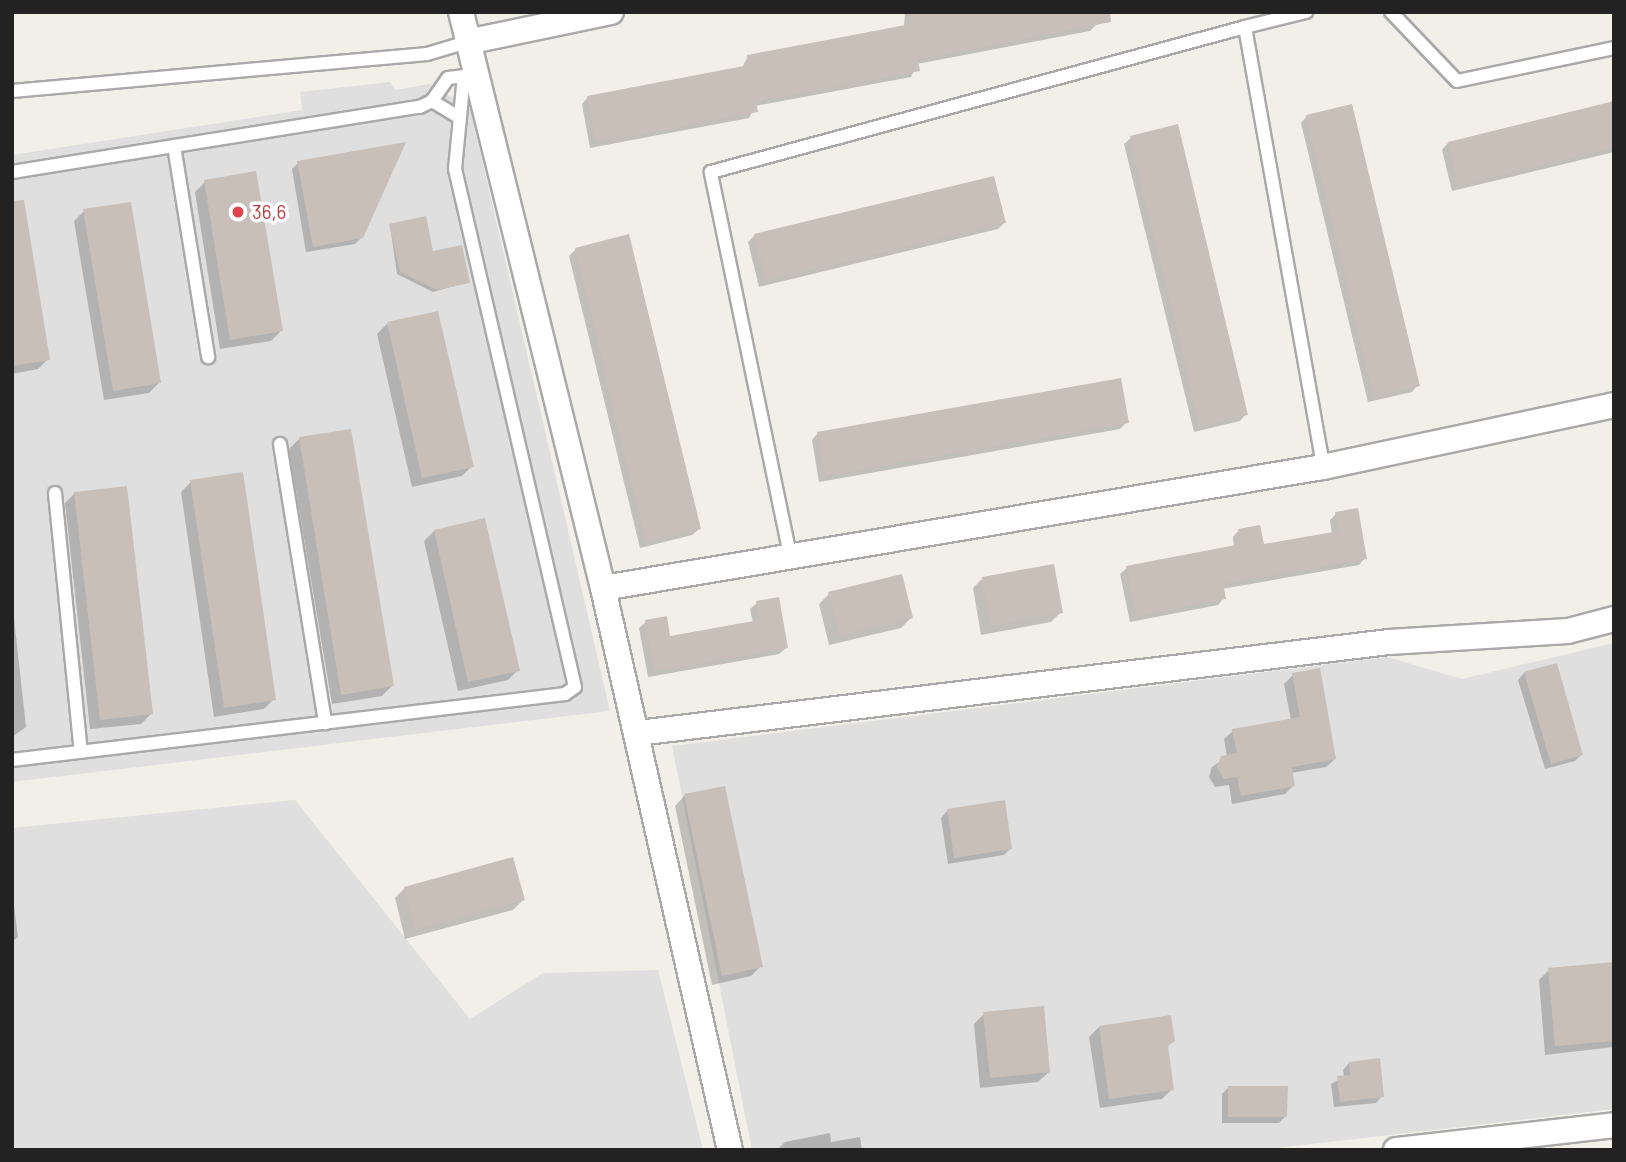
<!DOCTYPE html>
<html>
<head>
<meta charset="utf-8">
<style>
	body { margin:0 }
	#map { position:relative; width:1626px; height:1162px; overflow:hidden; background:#f2efe9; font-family:Barlow,sans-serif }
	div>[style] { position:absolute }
	.residential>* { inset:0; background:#e0dfdf }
	.shadow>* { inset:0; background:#0003 }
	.building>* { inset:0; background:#c7bfb8 }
	.roads { filter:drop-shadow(2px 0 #a9a9a9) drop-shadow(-2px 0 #a9a9a9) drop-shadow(0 2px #a9a9a9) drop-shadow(0 -2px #a9a9a9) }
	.service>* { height:12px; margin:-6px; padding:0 6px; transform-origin:6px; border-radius:6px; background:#fff }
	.minor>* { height:24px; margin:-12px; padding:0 12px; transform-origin:12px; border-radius:12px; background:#fff }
	.dots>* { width:19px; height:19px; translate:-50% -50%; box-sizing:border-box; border:4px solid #fff; border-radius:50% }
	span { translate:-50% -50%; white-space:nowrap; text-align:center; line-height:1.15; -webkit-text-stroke:7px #fff; paint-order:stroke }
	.health-label { font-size:19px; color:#be3a42 }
	.left { translate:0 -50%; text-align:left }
	.frame { position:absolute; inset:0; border:14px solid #222; pointer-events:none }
</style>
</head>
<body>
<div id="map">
	<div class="residential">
		<div style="clip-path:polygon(390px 82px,396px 90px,429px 84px,470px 108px,610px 711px,12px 782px,12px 155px,302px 110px,300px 92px)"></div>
		<div style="clip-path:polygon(1614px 643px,1614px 1109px,1260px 1150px,752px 1150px,672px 746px,1387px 657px,1462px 679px)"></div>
		<div style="clip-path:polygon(295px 800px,470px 1019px,543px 973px,658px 970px,703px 1150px,12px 1150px,12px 828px)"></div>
	</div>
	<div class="shadow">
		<div style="clip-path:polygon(905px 12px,1094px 12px,1097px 24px,1090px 31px,917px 64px,911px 77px,755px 106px,749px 118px,590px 148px,582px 104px,588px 97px,742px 68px,748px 56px,904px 27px)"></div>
		<div style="clip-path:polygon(1614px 103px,1614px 152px,1452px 191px,1442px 150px,1448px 143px)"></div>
		<div style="clip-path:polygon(1307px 116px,1418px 385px,1412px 392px,1368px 402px,1301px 123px)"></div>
		<div style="clip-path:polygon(1131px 138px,1246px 414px,1240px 421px,1194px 432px,1124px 144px)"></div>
		<div style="clip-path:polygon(298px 163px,362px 237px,355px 244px,306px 252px,292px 169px)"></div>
		<div style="clip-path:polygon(205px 182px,281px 331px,271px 341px,220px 349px,195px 192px)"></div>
		<div style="clip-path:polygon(12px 204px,48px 359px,38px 369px,12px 374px)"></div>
		<div style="clip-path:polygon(84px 211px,159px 383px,149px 393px,104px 400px,74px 221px)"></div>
		<div style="clip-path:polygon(1004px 223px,998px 229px,759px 287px,748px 242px,755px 235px)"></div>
		<div style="clip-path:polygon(390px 226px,432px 253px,468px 282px,433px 292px,397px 274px)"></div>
		<div style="clip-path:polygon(576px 249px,699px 529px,692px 535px,640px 548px,569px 256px)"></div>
		<div style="clip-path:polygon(387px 324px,472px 466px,462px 476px,412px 487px,377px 334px)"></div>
		<div style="clip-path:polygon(1127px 422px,1120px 429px,819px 482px,812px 440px,818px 433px)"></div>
		<div style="clip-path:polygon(299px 439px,392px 686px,382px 696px,332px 704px,289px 449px)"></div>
		<div style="clip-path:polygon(191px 482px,274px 699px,264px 709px,214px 717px,181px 492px)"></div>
		<div style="clip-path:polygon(75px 493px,151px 714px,141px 724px,90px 729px,65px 503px)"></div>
		<div style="clip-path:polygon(1336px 514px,1365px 558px,1359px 565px,1222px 589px,1224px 598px,1218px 605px,1130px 622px,1120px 574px,1127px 568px,1234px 547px,1233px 537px,1239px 530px,1262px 546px,1332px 534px,1330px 520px)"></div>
		<div style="clip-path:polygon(434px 531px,518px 670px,508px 680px,458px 691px,424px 541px)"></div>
		<div style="clip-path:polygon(983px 578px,1061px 612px,1051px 622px,981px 635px,973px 588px)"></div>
		<div style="clip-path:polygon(829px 594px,911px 618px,901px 628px,829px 645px,819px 604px)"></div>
		<div style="clip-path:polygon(12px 600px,26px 727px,12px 737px)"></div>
		<div style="clip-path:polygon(757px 603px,786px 648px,779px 654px,648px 677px,639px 628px,646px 622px,669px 638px,753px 623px,750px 609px)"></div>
		<div style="clip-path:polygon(1524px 673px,1581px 755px,1575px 761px,1545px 769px,1518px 680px)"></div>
		<div style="clip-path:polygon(1293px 675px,1335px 759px,1326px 767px,1291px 773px,1293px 786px,1285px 794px,1232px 804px,1229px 785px,1215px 787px,1209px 777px,1212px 767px,1227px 757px,1224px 739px,1233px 731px,1291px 720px,1284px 684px)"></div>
		<div style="clip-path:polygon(685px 795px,761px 966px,751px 976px,712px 985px,675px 806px)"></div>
		<div style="clip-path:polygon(947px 811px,1010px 849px,1004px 855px,948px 864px,941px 818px)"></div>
		<div style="clip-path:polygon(405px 888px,523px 900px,513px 910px,405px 939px,395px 898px)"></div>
		<div style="clip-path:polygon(12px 889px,18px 937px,12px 942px)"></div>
		<div style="clip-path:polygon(1614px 964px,1614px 1047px,1545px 1055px,1539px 980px,1549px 970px)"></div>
		<div style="clip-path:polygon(984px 1014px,1049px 1072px,1038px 1082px,980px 1088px,974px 1024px)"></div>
		<div style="clip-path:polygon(1099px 1027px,1166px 1047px,1172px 1089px,1162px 1099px,1100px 1108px,1089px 1037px)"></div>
		<div style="clip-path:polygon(1349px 1063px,1382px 1096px,1376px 1103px,1334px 1107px,1331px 1084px,1344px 1077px,1343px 1070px)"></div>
		<div style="clip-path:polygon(1229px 1087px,1286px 1116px,1279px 1123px,1222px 1123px,1222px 1094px)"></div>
		<div style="clip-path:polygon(830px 1133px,831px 1142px,860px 1137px,862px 1150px,777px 1150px,785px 1142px)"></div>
	</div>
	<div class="building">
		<div style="clip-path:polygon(909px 12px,1110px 12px,1111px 22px,918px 60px,920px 71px,756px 102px,758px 112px,596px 143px,587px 96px,749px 65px,747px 55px,911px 24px)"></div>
		<div style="clip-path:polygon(1614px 101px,1614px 148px,1458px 186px,1448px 142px)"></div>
		<div style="clip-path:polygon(1352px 104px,1420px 386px,1374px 397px,1306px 115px)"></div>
		<div style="clip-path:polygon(1178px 124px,1248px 415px,1200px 427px,1130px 136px)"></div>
		<div style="clip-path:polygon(406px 142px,363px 238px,313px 247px,297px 161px)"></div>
		<div style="clip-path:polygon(256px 171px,283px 331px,230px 340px,204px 180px)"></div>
		<div style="clip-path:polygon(994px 176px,1006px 223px,766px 281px,754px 234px)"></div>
		<div style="clip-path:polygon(24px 200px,50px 360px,12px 366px,12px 201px)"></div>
		<div style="clip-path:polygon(131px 202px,161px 383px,113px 391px,83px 209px)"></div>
		<div style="clip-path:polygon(426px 216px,433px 251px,462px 245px,470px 283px,437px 290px,400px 272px,389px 224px)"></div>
		<div style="clip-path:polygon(629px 234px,701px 529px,646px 543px,575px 248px)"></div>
		<div style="clip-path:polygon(438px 311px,474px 467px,422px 478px,387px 322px)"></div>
		<div style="clip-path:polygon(1121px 378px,1129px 423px,825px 476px,817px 432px)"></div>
		<div style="clip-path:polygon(351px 429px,394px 686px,341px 695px,299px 437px)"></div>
		<div style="clip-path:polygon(243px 472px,276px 700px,224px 708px,190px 480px)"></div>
		<div style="clip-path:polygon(127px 486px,153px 714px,100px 720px,74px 492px)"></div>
		<div style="clip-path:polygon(1358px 508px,1367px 559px,1223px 584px,1226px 599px,1136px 617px,1126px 566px,1241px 544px,1238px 529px,1260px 525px,1264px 544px,1339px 531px,1335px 512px)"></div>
		<div style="clip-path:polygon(485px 518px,520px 671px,468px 682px,434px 530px)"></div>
		<div style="clip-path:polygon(1054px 564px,1063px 613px,991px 626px,982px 577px)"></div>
		<div style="clip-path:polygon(902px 574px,913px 618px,839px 636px,828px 592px)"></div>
		<div style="clip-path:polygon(779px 597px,788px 648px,654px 672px,645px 620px,667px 616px,670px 636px,715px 628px,759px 620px,756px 601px)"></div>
		<div style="clip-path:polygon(1557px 663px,1583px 755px,1551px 764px,1524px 672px)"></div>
		<div style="clip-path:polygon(1320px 668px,1336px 759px,1292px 767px,1295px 786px,1241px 796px,1237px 777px,1224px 779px,1217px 767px,1221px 756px,1237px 753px,1232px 729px,1300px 717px,1292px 673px)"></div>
		<div style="clip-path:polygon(725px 786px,763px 967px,722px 976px,684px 794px)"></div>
		<div style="clip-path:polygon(1005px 800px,1012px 849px,954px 858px,947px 809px)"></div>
		<div style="clip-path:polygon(513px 857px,525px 900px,415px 930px,404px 887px)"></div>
		<div style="clip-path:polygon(1614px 962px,1614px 1041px,1555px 1046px,1548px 968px)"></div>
		<div style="clip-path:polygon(1044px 1006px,1050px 1072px,990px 1078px,983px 1012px)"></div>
		<div style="clip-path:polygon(1171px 1015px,1175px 1041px,1168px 1046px,1174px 1090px,1109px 1099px,1099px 1026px)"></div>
		<div style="clip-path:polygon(1380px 1058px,1384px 1097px,1340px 1102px,1337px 1076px,1350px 1075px,1349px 1062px)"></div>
		<div style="clip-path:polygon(1228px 1086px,1288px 1086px,1287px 1117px,1228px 1117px)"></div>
	</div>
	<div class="roads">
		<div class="service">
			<div style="left:1391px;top:12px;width:95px;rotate:46.3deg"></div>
			<div style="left:1457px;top:81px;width:160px;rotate:-11.9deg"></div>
			<div style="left:1245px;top:27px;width:63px;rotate:-13.8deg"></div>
			<div style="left:12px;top:91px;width:417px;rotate:-5.1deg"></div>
			<div style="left:427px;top:54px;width:42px;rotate:-16.7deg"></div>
			<div style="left:432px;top:101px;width:31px;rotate:31deg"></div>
			<div style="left:174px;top:146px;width:214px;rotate:80.8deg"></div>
			<div style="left:12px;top:172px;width:413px;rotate:-9.1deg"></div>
			<div style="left:420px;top:107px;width:13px;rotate:-27deg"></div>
			<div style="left:432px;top:101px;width:28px;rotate:-55deg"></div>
			<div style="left:448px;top:78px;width:23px;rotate:-7deg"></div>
			<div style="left:280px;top:444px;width:283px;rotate:80.8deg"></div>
			<div style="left:55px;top:493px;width:260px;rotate:84.3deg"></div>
			<div style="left:790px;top:555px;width:391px;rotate:-101.7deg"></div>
			<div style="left:711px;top:172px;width:553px;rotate:-15.19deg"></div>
			<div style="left:1245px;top:27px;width:447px;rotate:79.9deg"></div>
			<div style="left:12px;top:760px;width:557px;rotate:-6.81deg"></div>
			<div style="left:565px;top:694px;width:12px;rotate:-35deg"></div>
			<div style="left:575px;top:687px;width:532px;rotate:-103.04deg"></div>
			<div style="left:455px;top:169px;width:93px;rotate:-84.5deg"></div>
		</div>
		<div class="minor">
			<div style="left:461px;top:12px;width:593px;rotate:76.15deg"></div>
			<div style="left:603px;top:588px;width:576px;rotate:77.27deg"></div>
			<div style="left:467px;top:42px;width:147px;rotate:-11.8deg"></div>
			<div style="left:603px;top:588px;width:730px;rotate:-9.54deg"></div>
			<div style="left:1323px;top:467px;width:298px;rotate:-12deg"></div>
			<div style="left:638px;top:733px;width:756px;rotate:-6.91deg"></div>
			<div style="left:1389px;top:642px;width:179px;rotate:-3.5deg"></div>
			<div style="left:1568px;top:631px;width:48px;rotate:-14.6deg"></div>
			<div style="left:1396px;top:1150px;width:219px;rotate:-6.5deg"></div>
		</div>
	</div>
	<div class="dots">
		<div style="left:238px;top:212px;background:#e0444e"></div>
	</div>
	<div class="health-label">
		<span class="left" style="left:252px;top:212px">36,6</span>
	</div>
	<div class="frame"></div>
</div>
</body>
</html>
